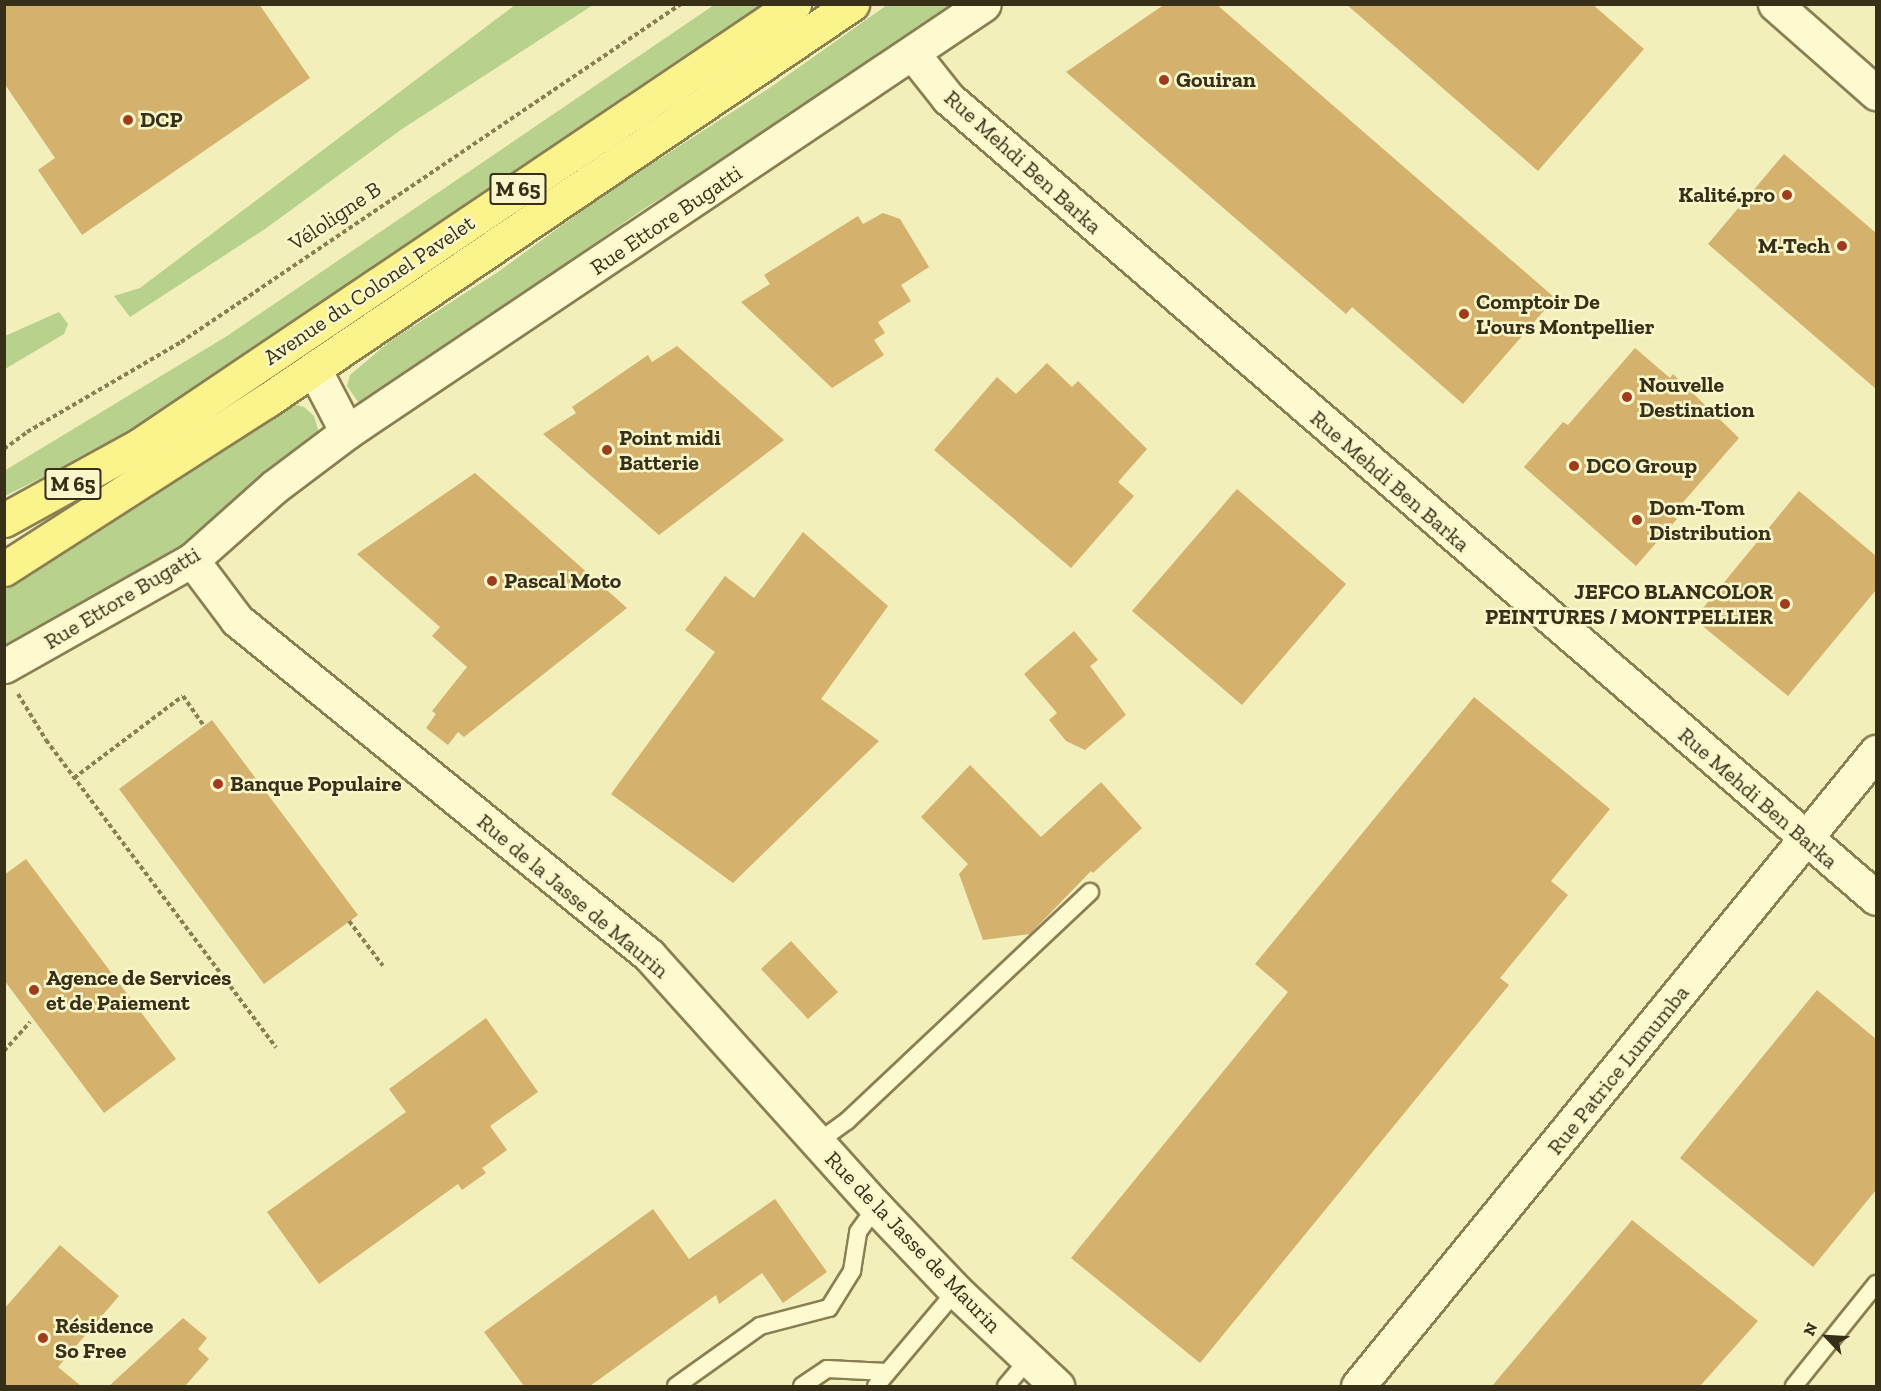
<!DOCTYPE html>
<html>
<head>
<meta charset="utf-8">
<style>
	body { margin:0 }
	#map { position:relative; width:1881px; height:1391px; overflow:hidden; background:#f2efba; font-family:"Zilla Slab",serif }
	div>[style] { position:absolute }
	.green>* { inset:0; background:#b8d18d }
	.building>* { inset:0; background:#d4b16c }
	.path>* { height:4px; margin-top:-2px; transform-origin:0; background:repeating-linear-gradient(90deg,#8a7e53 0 4.5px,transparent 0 7.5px) }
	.roads { filter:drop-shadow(2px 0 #8a7e53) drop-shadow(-2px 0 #8a7e53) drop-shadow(0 2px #8a7e53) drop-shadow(0 -2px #8a7e53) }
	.lane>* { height:16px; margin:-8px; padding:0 8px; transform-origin:8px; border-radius:8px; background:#fcface }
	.street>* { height:33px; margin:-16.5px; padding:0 16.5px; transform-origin:16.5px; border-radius:16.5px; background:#fcface }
	.primary>* { height:33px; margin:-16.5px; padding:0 16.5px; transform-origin:16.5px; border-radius:16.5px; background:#fbf38c }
	.dots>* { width:16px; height:16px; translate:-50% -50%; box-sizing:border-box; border:3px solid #f9f7ca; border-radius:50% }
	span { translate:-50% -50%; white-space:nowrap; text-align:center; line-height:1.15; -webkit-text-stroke:5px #f9f7ca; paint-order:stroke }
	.shield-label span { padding:2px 4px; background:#f9f7ca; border:2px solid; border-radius:4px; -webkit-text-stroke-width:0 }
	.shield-label { font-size:21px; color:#382f19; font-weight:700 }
	.poi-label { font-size:22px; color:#382f19; font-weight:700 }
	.left { translate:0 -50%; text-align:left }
	.right { translate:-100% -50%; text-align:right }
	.street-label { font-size:22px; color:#382f19 }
	.frame { position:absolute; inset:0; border:6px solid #382f19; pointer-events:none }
	.north { position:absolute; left:1797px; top:1307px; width:60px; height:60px; -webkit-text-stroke:4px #f9f7ca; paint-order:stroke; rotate:295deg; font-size:16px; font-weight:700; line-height:24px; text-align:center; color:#382f19 }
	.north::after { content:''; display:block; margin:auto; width:21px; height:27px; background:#382f19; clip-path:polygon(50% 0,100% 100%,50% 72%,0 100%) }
</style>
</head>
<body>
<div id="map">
	<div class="green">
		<div style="clip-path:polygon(515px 5px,593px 5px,402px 129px,265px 229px,130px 317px,114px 296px,140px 288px)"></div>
		<div style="clip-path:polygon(714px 5px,768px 5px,111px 443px,5px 496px,4px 471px,227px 336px)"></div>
		<div style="clip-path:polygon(887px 5px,953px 5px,776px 127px,642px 210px,368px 402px,358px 402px,347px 386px,350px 375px,389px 342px,498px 272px,605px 194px,771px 87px)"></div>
		<div style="clip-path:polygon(59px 312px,68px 324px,64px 334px,5px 369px,5px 336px)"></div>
		<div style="clip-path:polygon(289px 403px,304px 407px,314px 416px,320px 436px,183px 546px,5px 648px,5px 590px)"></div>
	</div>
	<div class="building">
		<div style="clip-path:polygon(4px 4px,259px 4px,310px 78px,82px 235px,38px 170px,55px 158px,4px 83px)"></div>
		<div style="clip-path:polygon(1165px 4px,1216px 4px,1555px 298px,1463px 404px,1352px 307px,1346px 314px,1066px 72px)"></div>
		<div style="clip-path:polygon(1346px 4px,1592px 4px,1644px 49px,1538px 171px)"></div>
		<div style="clip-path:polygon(1784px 154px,1876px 233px,1876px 389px,1708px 244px)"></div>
		<div style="clip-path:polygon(883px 213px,900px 219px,929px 267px,901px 285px,911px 301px,878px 322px,885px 333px,874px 340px,884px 355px,832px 388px,741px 302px,770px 284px,764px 275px,858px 216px,863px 224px)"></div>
		<div style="clip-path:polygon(677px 346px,784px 440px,659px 535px,543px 434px,576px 413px,572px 407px,648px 355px,652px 362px)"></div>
		<div style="clip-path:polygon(1635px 348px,1670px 378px,1673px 374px,1739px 438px,1672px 515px,1677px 519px,1636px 566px,1524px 467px,1563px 422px,1568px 425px)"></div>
		<div style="clip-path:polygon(1047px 363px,1072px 387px,1078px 381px,1147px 449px,1118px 482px,1134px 496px,1071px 568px,934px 450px,997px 377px,1016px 394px)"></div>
		<div style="clip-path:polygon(475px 473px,627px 608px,464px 737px,458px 732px,448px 745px,426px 728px,436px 714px,432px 711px,467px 667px,432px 636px,440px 627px,357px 554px)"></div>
		<div style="clip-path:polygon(1237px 489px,1346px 584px,1242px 705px,1132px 611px)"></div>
		<div style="clip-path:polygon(1799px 491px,1876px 556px,1876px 590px,1788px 696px,1694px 619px)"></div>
		<div style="clip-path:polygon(803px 532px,888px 606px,821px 699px,879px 741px,733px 883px,611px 794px,715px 652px,685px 630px,725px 576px,754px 598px)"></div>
		<div style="clip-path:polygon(1074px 631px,1098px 660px,1090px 666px,1126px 715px,1085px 750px,1066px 741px,1049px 720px,1057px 713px,1024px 674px)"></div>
		<div style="clip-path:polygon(1474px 697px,1610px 809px,1551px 881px,1568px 895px,1500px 978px,1509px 985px,1200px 1363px,1071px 1258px,1288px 992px,1255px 964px)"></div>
		<div style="clip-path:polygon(212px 720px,358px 915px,264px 984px,119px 789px)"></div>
		<div style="clip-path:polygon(970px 765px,1041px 837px,1101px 782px,1142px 828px,1093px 873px,1091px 871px,1030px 934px,983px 940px,959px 874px,968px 864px,921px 817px)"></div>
		<div style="clip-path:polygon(26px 859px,176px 1059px,104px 1113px,4px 980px,4px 875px)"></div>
		<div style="clip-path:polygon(791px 941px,838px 992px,808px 1019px,761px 969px)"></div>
		<div style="clip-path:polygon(1817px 990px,1876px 1039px,1876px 1190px,1813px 1267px,1680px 1158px)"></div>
		<div style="clip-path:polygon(486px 1018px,538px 1092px,490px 1126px,507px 1150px,482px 1168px,486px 1173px,462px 1190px,458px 1184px,319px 1284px,267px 1212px,406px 1112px,389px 1089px)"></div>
		<div style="clip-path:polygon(775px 1199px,827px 1272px,783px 1303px,762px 1273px,719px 1304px,716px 1295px,590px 1386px,524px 1386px,484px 1332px,653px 1209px,689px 1259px)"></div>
		<div style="clip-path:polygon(1632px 1220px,1758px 1321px,1700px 1386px,1492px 1386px)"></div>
		<div style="clip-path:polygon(60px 1245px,119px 1296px,58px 1367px,81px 1386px,4px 1386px,4px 1309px)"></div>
		<div style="clip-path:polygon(183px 1318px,207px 1338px,198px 1349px,209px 1359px,185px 1386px,109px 1386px)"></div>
	</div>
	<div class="path">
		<div style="left:4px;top:449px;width:29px;rotate:-36deg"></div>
		<div style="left:27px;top:432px;width:178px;rotate:-30.3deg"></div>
		<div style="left:181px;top:342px;width:604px;rotate:-34.06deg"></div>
		<div style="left:18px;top:694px;width:54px;rotate:58.7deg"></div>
		<div style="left:46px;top:740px;width:384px;rotate:53.2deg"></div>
		<div style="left:74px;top:778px;width:136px;rotate:-37deg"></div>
		<div style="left:183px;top:696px;width:37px;rotate:55deg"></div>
		<div style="left:349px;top:921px;width:56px;rotate:52.9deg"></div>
		<div style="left:4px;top:1051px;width:39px;rotate:-48deg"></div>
	</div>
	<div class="roads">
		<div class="lane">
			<div style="left:818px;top:1142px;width:36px;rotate:-36deg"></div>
			<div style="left:847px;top:1121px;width:334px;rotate:-43.3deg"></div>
			<div style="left:676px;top:1386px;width:103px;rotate:-35.5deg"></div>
			<div style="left:760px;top:1326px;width:71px;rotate:-14.6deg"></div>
			<div style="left:829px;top:1308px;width:44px;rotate:-58.1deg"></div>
			<div style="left:852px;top:1271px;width:39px;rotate:-81deg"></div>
			<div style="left:858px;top:1232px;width:31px;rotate:-54deg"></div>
			<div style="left:802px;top:1386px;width:30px;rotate:-34deg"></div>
			<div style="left:827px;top:1369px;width:60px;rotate:2.9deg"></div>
			<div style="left:876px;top:1386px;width:124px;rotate:-49.9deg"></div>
			<div style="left:1006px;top:1386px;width:34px;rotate:-50deg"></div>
			<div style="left:1794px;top:1386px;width:131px;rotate:-51.2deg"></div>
		</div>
		<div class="street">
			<div style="left:1775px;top:4px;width:135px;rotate:41.4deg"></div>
			<div style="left:913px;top:54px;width:56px;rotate:51.5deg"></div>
			<div style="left:948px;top:98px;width:1225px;rotate:40.76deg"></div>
			<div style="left:314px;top:369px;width:71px;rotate:62.4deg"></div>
			<div style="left:192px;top:560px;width:75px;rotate:53.1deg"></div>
			<div style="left:237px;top:620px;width:531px;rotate:39.11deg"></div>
			<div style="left:649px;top:955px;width:339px;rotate:48deg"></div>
			<div style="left:876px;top:1207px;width:116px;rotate:46.4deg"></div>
			<div style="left:956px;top:1291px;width:139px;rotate:43.2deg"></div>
			<div style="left:4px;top:666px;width:216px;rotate:-29.4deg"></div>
			<div style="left:192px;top:560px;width:110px;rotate:-41.7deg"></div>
			<div style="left:274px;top:487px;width:91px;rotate:-37deg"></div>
			<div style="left:347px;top:432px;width:767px;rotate:-33.9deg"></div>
			<div style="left:1358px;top:1386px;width:819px;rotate:-50.75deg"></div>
		</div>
		<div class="primary">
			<div style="left:4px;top:520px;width:155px;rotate:-28.9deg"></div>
			<div style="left:140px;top:445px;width:789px;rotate:-33.99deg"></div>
			<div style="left:4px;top:569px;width:311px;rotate:-32.7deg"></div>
			<div style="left:266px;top:401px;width:708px;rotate:-34.12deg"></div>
		</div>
	</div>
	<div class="dots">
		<div style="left:1164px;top:80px;background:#9f3c1d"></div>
		<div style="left:128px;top:120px;background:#9f3c1d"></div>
		<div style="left:1787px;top:195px;background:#9f3c1d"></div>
		<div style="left:1842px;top:246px;background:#9f3c1d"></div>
		<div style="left:1464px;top:314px;background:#9f3c1d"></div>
		<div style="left:1627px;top:397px;background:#9f3c1d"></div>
		<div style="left:607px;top:450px;background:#9f3c1d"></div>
		<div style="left:1574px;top:466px;background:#9f3c1d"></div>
		<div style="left:1637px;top:520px;background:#9f3c1d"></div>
		<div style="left:492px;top:581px;background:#9f3c1d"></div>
		<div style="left:1785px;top:604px;background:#9f3c1d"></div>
		<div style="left:218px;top:784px;background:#9f3c1d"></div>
		<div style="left:34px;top:990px;background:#9f3c1d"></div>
		<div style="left:43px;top:1338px;background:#9f3c1d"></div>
	</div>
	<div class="shield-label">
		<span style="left:518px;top:189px">M 65</span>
		<span style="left:73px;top:484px">M 65</span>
	</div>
	<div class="poi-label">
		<span class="left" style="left:1176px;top:80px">Gouiran</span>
		<span class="left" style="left:140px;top:120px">DCP</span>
		<span class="right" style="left:1775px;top:195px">Kalité.pro</span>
		<span class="right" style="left:1830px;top:246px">M-Tech</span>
		<span class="left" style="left:1476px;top:314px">Comptoir De<br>L'ours Montpellier</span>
		<span class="left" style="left:1639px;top:397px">Nouvelle<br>Destination</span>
		<span class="left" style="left:619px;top:450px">Point midi<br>Batterie</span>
		<span class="left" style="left:1586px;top:466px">DCO Group</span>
		<span class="left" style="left:1649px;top:520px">Dom-Tom<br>Distribution</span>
		<span class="left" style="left:504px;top:581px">Pascal Moto</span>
		<span class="right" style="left:1773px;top:604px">JEFCO BLANCOLOR<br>PEINTURES / MONTPELLIER</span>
		<span class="left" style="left:230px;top:784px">Banque Populaire</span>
		<span class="left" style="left:46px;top:990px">Agence de Services<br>et de Paiement</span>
		<span class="left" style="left:55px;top:1338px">Résidence<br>So Free</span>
	</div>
	<div class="street-label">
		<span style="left:1023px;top:162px;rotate:42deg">Rue Mehdi Ben Barka</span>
		<span style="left:335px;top:216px;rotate:-34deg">Véloligne B</span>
		<span style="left:666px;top:220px;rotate:-34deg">Rue Ettore Bugatti</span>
		<span style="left:369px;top:290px;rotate:-34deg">Avenue du Colonel Pavelet</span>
		<span style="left:1390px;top:481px;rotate:41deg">Rue Mehdi Ben Barka</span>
		<span style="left:122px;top:598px;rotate:-31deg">Rue Ettore Bugatti</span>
		<span style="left:1758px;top:798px;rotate:41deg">Rue Mehdi Ben Barka</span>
		<span style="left:573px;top:896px;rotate:40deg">Rue de la Jasse de Maurin</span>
		<span style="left:1618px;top:1070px;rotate:-51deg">Rue Patrice Lumumba</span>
		<span style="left:913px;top:1242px;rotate:46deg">Rue de la Jasse de Maurin</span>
	</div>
	<div class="frame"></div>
	<div class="north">N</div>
</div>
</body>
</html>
